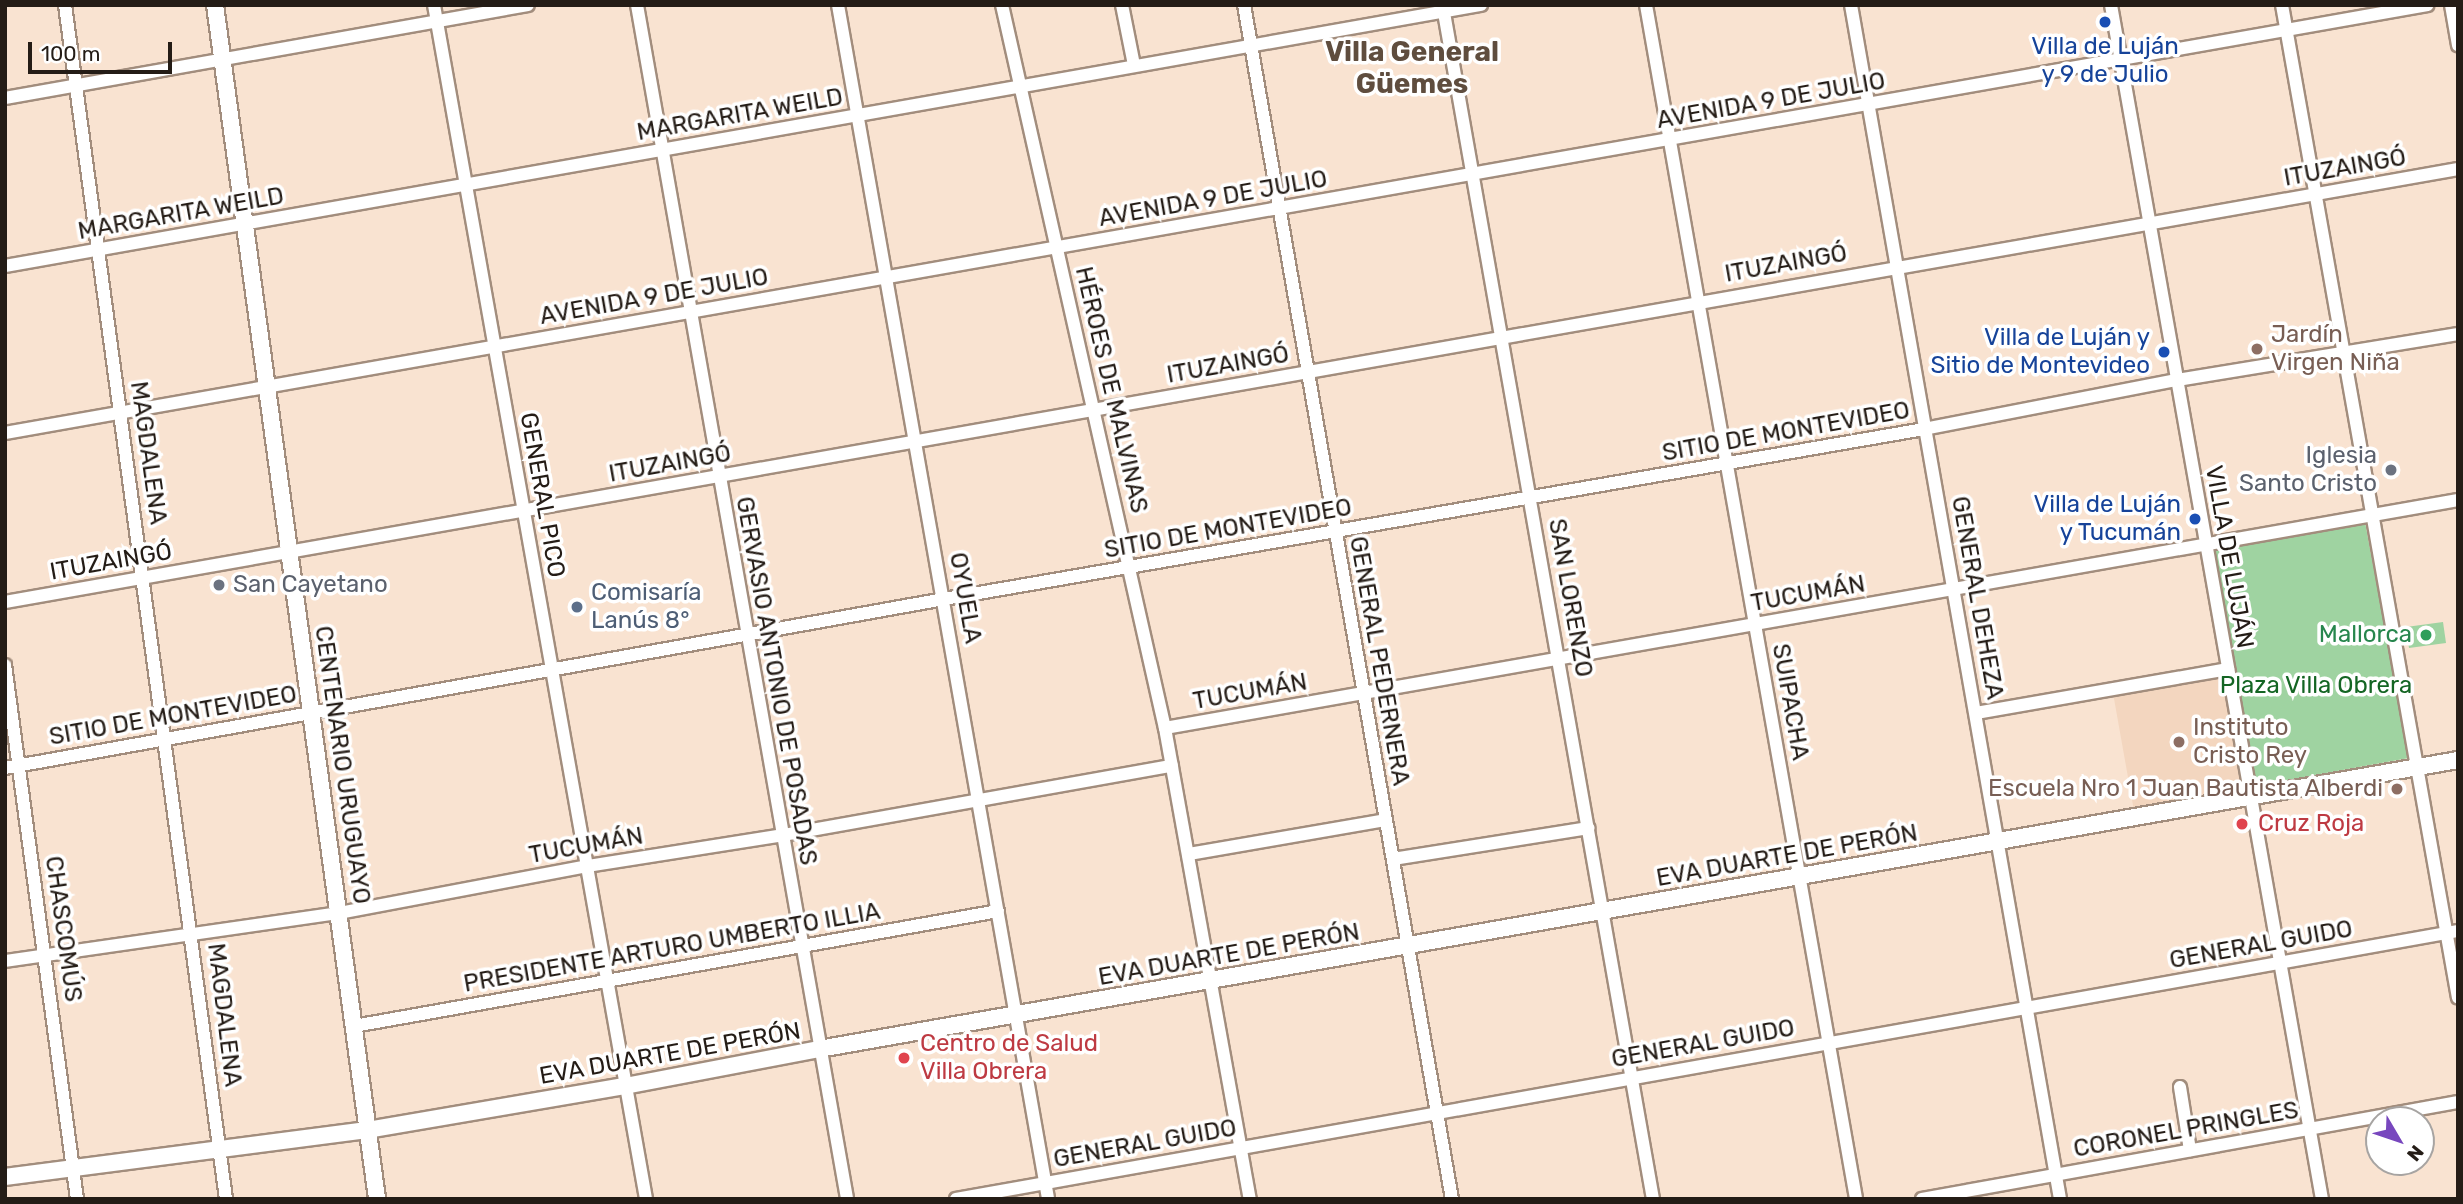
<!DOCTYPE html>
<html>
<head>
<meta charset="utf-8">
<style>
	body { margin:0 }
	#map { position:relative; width:2463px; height:1204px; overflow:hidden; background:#f9e3d1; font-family:Rubik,sans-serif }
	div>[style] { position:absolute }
	.built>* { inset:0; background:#f3d6bf }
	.green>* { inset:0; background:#9fd3a1 }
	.roads { filter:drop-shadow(2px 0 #a28d7d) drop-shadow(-2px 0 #a28d7d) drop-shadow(0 2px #a28d7d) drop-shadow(0 -2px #a28d7d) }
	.minor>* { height:12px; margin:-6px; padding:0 6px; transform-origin:6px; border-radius:6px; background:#fff }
	.major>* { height:16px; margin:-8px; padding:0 8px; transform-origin:8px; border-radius:8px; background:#fff }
	.dots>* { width:19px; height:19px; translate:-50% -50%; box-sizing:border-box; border:4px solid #fff; border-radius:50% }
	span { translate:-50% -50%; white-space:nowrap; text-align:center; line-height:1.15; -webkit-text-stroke:7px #fff; paint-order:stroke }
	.transit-label { font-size:24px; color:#164399 }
	.right { translate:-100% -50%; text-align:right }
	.street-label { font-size:24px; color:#241c16 }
	.education-label { font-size:24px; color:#785e54 }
	.left { translate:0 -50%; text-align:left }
	.worship-label { font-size:24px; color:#5b616d }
	.service-label { font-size:24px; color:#4e5e75 }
	.leisure-label { font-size:24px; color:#27864d }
	.park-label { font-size:24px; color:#146523 }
	.health-label { font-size:24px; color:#be3a42 }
	.quarter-label { font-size:28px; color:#5f4d3e; font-weight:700 }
	.frame { position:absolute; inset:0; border:7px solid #241c16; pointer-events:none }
	.north { position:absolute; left:2365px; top:1106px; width:70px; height:70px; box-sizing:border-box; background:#fff; border:2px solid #a7a4a2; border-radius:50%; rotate:129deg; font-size:19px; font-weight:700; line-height:28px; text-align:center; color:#241c16 }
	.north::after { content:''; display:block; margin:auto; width:24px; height:32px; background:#7847be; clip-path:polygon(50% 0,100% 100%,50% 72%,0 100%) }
	.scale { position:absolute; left:28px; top:42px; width:144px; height:32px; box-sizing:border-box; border:4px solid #241c16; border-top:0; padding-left:9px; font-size:21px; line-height:24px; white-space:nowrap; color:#241c16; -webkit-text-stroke:5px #fff; paint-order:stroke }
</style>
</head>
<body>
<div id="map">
	<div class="built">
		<div style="clip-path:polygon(2225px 674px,2246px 791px,2134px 811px,2113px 693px)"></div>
	</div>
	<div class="green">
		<div style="clip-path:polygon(2365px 522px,2409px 758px,2255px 786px,2214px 551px)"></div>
		<div style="clip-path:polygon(2443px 622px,2446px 643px,2409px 648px,2406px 627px)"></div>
	</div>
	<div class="roads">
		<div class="minor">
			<div style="left:65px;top:5px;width:1205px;rotate:82.32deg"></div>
			<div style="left:434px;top:5px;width:1213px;rotate:79.93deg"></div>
			<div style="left:637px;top:5px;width:1212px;rotate:80.02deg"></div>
			<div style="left:838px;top:5px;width:1212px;rotate:80.02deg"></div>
			<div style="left:1002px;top:5px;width:741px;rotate:77.3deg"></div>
			<div style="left:1165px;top:728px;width:479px;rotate:79.8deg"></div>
			<div style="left:1122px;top:5px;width:61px;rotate:78.7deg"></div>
			<div style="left:1244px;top:5px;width:1212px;rotate:80.12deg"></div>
			<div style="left:1646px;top:5px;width:1212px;rotate:80.02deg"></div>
			<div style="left:1851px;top:5px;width:1212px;rotate:80.07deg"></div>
			<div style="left:2111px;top:5px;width:1213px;rotate:79.98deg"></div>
			<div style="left:2282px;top:5px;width:1008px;rotate:79.95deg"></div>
			<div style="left:2451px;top:5px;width:41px;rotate:80.1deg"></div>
			<div style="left:1443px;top:7px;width:1210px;rotate:80.01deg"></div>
			<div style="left:5px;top:98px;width:531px;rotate:-10.08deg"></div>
			<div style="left:5px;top:266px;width:1499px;rotate:-10.03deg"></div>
			<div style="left:5px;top:433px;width:2460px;rotate:-10.02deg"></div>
			<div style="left:5px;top:602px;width:2491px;rotate:-10.01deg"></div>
			<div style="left:5px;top:665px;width:539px;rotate:82.32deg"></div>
			<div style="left:1976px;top:713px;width:256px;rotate:-9.9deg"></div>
			<div style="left:1165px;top:728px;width:1313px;rotate:-10deg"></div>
			<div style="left:5px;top:768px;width:954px;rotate:-10.2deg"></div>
			<div style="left:944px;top:599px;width:995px;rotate:-9.84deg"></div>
			<div style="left:1924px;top:429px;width:258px;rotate:-11deg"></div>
			<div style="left:2177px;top:380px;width:285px;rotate:-9.3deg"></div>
			<div style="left:1189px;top:854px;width:199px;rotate:-9.8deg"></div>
			<div style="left:1393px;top:859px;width:198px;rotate:-9deg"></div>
			<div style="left:5px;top:961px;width:337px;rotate:-8.2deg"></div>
			<div style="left:339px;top:913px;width:253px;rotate:-10.7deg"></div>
			<div style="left:588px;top:866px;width:197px;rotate:-9deg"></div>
			<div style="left:783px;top:835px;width:395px;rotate:-10.1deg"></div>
			<div style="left:354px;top:1026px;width:654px;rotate:-10.12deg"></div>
			<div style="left:2180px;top:1087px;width:64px;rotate:81deg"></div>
			<div style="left:956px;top:1199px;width:1526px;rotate:-10.12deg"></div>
			<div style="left:1922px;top:1199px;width:545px;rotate:-10.26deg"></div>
		</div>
		<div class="major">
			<div style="left:215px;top:5px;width:1205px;rotate:82.27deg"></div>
			<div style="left:5px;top:1177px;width:365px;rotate:-7.4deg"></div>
			<div style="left:367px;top:1130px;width:262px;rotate:-9.7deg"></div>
			<div style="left:625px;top:1086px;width:197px;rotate:-10.8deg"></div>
			<div style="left:819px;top:1049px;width:1664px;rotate:-10deg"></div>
		</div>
	</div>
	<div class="dots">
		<div style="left:2105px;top:22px;background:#1a4fb4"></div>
		<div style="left:2257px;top:349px;background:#8d6e63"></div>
		<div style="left:2164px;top:352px;background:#1a4fb4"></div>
		<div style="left:2391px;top:470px;background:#6b7280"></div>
		<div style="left:2195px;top:519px;background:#1a4fb4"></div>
		<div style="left:219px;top:585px;background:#6b7280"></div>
		<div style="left:577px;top:607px;background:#5c6f8a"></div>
		<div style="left:2426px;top:635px;background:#2e9e5b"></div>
		<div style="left:2179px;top:742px;background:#8d6e63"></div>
		<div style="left:2397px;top:789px;background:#8d6e63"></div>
		<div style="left:2242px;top:824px;background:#e0444e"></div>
		<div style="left:904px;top:1058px;background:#e0444e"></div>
	</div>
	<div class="transit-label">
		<span style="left:2105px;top:61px">Villa de Luján<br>y 9 de Julio</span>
		<span class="right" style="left:2150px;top:352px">Villa de Luján y<br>Sitio de Montevideo</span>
		<span class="right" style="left:2181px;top:519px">Villa de Luján<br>y Tucumán</span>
	</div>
	<div class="street-label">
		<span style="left:1771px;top:101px;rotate:-10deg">AVENIDA 9 DE JULIO</span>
		<span style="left:740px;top:115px;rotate:-10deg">MARGARITA WEILD</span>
		<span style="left:2345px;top:168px;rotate:-10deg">ITUZAINGÓ</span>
		<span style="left:1213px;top:199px;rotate:-10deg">AVENIDA 9 DE JULIO</span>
		<span style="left:181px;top:214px;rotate:-10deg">MARGARITA WEILD</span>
		<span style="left:1786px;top:264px;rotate:-10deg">ITUZAINGÓ</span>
		<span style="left:654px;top:297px;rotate:-10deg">AVENIDA 9 DE JULIO</span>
		<span style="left:1228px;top:365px;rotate:-10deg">ITUZAINGÓ</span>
		<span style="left:1111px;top:390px;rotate:77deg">HÉROES DE MALVINAS</span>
		<span style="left:1786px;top:432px;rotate:-10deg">SITIO DE MONTEVIDEO</span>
		<span style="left:148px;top:453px;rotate:82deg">MAGDALENA</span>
		<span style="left:670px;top:464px;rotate:-10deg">ITUZAINGÓ</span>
		<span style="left:542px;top:495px;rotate:80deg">GENERAL PICO</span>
		<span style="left:1228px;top:529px;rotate:-10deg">SITIO DE MONTEVIDEO</span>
		<span style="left:2229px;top:557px;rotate:80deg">VILLA DE LUJÁN</span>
		<span style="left:111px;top:562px;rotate:-10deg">ITUZAINGÓ</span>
		<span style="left:1808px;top:594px;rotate:-10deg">TUCUMÁN</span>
		<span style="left:965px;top:598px;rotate:80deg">OYUELA</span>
		<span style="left:1570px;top:598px;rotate:80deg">SAN LORENZO</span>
		<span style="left:1977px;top:598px;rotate:80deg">GENERAL DEHEZA</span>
		<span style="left:1379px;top:661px;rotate:80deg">GENERAL PEDERNERA</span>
		<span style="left:776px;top:681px;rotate:80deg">GERVASIO ANTONIO DE POSADAS</span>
		<span style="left:1250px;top:692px;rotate:-10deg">TUCUMÁN</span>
		<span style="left:1790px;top:702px;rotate:80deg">SUIPACHA</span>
		<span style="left:173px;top:716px;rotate:-10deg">SITIO DE MONTEVIDEO</span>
		<span style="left:342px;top:765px;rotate:82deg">CENTENARIO URUGUAYO</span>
		<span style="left:586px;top:846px;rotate:-10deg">TUCUMÁN</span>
		<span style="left:1787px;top:856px;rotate:-10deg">EVA DUARTE DE PERÓN</span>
		<span style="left:63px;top:929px;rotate:82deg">CHASCOMÚS</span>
		<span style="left:2261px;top:945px;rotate:-10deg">GENERAL GUIDO</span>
		<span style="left:672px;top:948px;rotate:-10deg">PRESIDENTE ARTURO UMBERTO ILLIA</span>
		<span style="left:1229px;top:955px;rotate:-10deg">EVA DUARTE DE PERÓN</span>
		<span style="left:224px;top:1015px;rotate:83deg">MAGDALENA</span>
		<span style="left:1703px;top:1044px;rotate:-10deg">GENERAL GUIDO</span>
		<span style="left:670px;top:1054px;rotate:-10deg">EVA DUARTE DE PERÓN</span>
		<span style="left:2186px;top:1130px;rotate:-10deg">CORONEL PRINGLES</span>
		<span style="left:1145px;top:1144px;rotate:-10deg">GENERAL GUIDO</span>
	</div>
	<div class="education-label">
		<span class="left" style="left:2271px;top:349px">Jardín<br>Virgen Niña</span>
		<span class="left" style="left:2193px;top:742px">Instituto<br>Cristo Rey</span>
		<span class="right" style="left:2383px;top:789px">Escuela Nro 1 Juan Bautista Alberdi</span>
	</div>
	<div class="worship-label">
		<span class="right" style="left:2377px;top:470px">Iglesia<br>Santo Cristo</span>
		<span class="left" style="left:233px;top:585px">San Cayetano</span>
	</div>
	<div class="service-label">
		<span class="left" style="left:591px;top:607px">Comisaría<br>Lanús 8°</span>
	</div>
	<div class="leisure-label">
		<span class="right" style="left:2412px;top:635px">Mallorca</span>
	</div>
	<div class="park-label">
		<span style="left:2316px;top:686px">Plaza Villa Obrera</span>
	</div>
	<div class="health-label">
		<span class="left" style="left:2258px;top:824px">Cruz Roja</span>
		<span class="left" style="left:920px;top:1058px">Centro de Salud<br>Villa Obrera</span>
	</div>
	<div class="quarter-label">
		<span style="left:1412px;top:68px">Villa General<br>Güemes</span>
	</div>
	<div class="frame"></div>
	<div class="north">N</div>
	<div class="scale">100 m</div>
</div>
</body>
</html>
